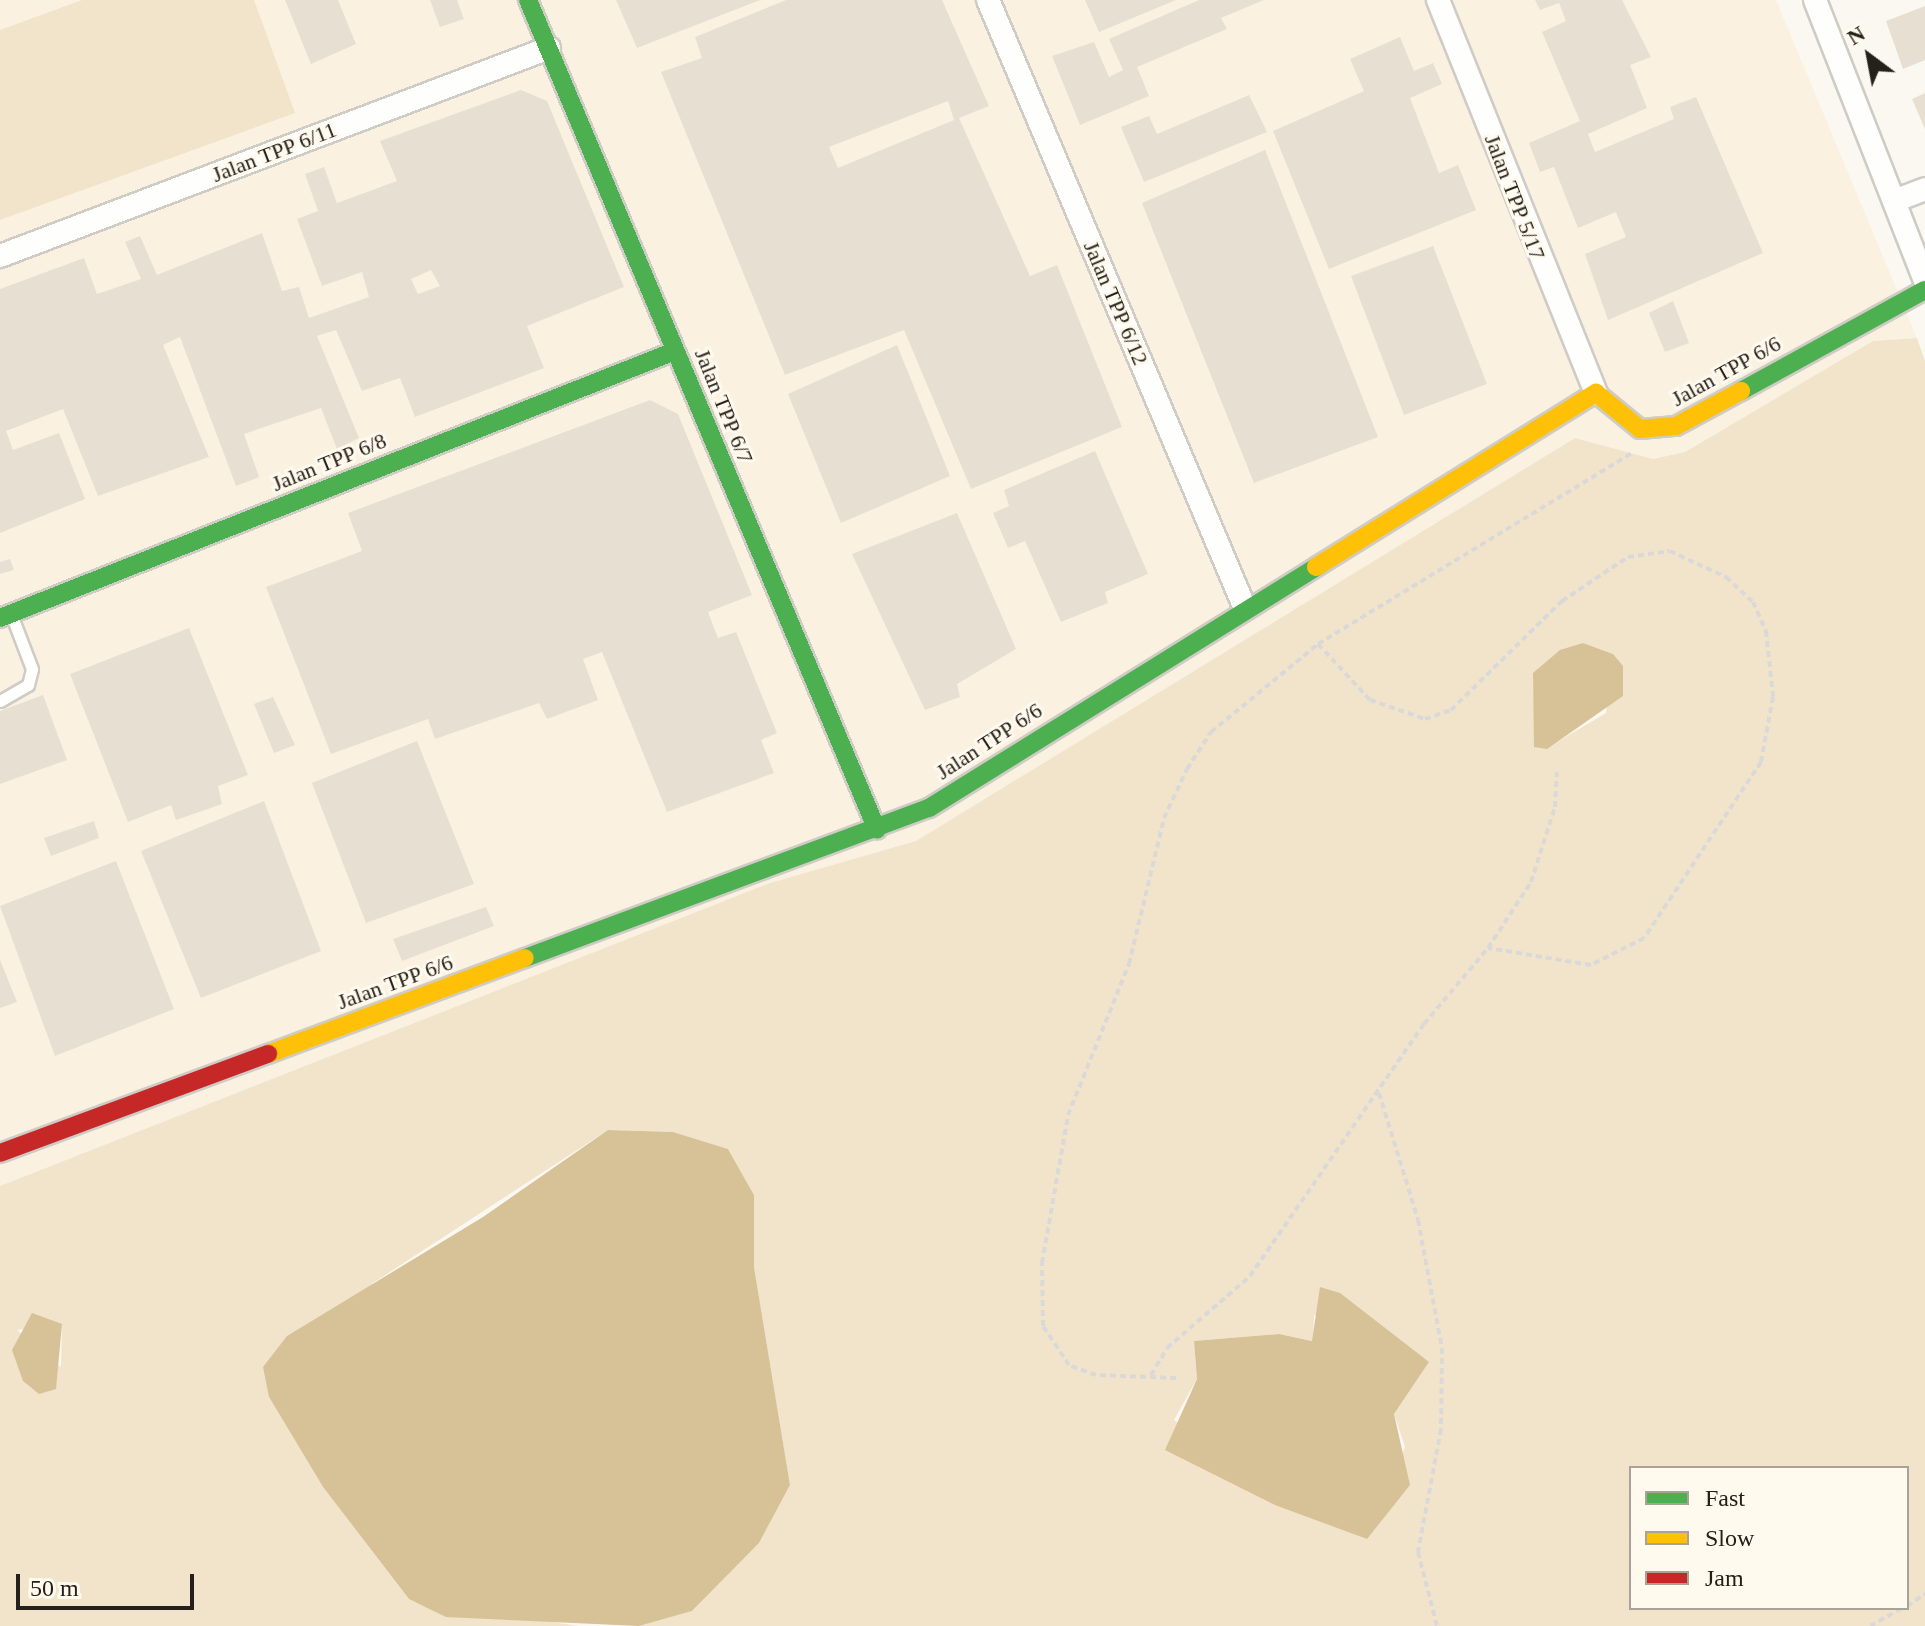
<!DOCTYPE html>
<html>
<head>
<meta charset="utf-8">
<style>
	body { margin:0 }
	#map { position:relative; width:1925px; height:1626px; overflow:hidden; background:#fbf8f2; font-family:"Times New Roman",serif }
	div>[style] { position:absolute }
	.built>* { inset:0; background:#faf1e1 }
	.green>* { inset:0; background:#f1e4cb }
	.water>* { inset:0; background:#d7c196 }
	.building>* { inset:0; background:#e7e0d2 }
	.path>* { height:4px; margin-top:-2px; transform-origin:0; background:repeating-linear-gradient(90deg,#dad9d8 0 6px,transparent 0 10px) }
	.roads { filter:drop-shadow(2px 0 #cfcbc5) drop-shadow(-2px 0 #cfcbc5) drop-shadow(0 2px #cfcbc5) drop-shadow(0 -2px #cfcbc5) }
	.lane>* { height:11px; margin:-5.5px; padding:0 5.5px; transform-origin:5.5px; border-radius:5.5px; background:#fefefd }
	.street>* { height:22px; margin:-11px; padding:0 11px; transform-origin:11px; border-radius:11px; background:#fefefd }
	.fast>* { height:18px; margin:-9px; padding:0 9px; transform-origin:9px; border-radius:9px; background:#4caf50 }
	.slow>* { height:18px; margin:-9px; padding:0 9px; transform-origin:9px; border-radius:9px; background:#ffc107 }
	.jam>* { height:18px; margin:-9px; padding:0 9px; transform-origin:9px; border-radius:9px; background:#c62828 }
	span { translate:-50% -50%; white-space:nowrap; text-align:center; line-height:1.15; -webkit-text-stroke:6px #fff9ee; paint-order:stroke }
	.street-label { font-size:22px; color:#24211a }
	.legend { position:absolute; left:1629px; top:1466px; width:280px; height:144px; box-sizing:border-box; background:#fff9ee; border:2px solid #a7a399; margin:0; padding:10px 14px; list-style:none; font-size:24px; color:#24211a }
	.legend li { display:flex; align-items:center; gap:16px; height:40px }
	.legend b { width:40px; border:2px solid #a7a399 }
	.north { position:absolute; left:1829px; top:16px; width:80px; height:80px; -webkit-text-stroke:6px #fff9ee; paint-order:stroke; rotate:328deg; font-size:22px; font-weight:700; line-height:32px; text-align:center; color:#24211a }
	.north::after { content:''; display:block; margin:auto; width:28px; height:36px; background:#24211a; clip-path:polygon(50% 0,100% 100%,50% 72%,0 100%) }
	.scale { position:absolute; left:16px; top:1574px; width:178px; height:36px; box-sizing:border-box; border:4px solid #24211a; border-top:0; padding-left:10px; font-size:24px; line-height:28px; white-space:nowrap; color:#24211a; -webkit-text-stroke:6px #fff9ee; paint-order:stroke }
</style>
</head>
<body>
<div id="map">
	<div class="built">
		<div style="clip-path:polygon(0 0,1776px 0,1917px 338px,1873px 341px,1685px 452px,1653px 459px,1575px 438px,916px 841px,770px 883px,0 1186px)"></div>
	</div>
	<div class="green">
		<div style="clip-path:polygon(82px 0,254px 0,295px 113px,0 220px,0 30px)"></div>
		<div style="clip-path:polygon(evenodd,1917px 338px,1925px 361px,1925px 1626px,639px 1626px,692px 1611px,759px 1543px,790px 1485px,754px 1267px,754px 1195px,728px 1149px,673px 1132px,608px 1130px,373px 1283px,269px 1397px,323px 1487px,409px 1599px,578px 1626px,0 1626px,0 1186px,770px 883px,916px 841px,1575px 438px,1653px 459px,1685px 452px,1873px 341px,1917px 338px,1583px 643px,1613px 654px,1606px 713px,1547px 748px,1535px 747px,1533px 673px,1583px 643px,1917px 338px,1314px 1315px,1429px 1362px,1394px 1414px,1405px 1447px,1367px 1539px,1332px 1525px,1174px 1420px,1197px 1379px,1194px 1341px,1279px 1334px,1313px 1341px,1314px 1315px,1917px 338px,62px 1324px,61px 1367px,17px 1330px,62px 1324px,1917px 338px,1631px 1468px,1907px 1468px,1907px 1608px,1631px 1608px,1631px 1468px)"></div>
	</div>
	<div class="water">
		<div style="clip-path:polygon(1583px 643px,1613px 654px,1623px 666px,1623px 696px,1547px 749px,1534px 747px,1533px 673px,1560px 650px)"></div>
		<div style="clip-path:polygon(608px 1130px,673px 1132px,728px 1149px,754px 1195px,754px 1267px,790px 1485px,759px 1543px,692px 1611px,639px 1626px,446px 1617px,409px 1599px,323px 1487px,269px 1397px,263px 1367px,287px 1336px,483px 1217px)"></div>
		<div style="clip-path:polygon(1320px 1287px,1340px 1293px,1429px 1362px,1394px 1414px,1410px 1485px,1367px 1539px,1275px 1505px,1165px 1450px,1197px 1379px,1194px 1341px,1279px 1334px,1312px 1341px)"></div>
		<div style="clip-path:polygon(32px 1313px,62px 1324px,56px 1389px,39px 1394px,23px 1381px,12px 1350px)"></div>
	</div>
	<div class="building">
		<div style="clip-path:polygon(285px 0,338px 0,356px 44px,311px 64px)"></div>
		<div style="clip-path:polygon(430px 0,457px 0,464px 19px,440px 27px)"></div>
		<div style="clip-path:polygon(616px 0,760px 0,637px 48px)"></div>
		<div style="clip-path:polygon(evenodd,786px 0,942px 0,989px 106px,959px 118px,1030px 276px,1057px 265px,1122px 427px,971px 489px,904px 330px,785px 375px,661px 72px,702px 58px,695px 37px,786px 0,948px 101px,954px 120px,838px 168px,829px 147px,948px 101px)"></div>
		<div style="clip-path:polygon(1085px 0,1176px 0,1099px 32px)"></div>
		<div style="clip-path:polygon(1199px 0,1264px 0,1221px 18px,1227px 29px,1137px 67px,1149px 96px,1080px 125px,1052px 56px,1094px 42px,1109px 77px,1123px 70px,1109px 39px)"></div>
		<div style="clip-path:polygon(1535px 0,1622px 0,1651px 57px,1630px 65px,1647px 108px,1588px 134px,1595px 152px,1674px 119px,1670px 107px,1696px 97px,1763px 253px,1608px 320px,1585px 254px,1626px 237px,1616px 212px,1578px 228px,1554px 167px,1540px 172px,1529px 143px,1580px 121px,1542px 32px,1566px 21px,1559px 3px,1540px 10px)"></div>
		<div style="clip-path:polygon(1925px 6px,1925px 60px,1903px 69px,1886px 21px)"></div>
		<div style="clip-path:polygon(1400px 37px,1414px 71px,1433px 63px,1442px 84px,1410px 98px,1439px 173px,1458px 165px,1476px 210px,1329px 269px,1273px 131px,1364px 91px,1350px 59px)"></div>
		<div style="clip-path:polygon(evenodd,521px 90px,547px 101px,624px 287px,527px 326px,544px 368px,415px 417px,400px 378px,362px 391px,336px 330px,317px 336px,359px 438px,337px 449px,321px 408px,244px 434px,259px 477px,236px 486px,180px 337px,163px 345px,209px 457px,98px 496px,63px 409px,6px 431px,13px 450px,59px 433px,85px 499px,0 533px,0 289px,84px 258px,97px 294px,141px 279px,125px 242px,140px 236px,157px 275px,262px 233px,282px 291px,299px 287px,309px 318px,369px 297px,362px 272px,322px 286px,297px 219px,318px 211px,305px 174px,324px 167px,337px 203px,397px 181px,380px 141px,521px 90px,431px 270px,440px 286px,418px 294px,411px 279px,431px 270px)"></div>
		<div style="clip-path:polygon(1925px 93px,1925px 129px,1912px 99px)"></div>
		<div style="clip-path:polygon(1249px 95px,1267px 132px,1144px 182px,1121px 127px,1149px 116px,1157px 134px)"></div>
		<div style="clip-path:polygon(1265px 150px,1378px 437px,1254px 483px,1142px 203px)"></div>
		<div style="clip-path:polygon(1433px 246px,1487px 384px,1404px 415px,1351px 276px)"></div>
		<div style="clip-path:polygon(1673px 301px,1689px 343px,1665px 352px,1649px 313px)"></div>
		<div style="clip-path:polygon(897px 345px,950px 476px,841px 523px,788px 394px)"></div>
		<div style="clip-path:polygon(650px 400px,678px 414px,752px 595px,708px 612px,718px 638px,736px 632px,777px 733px,761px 740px,774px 773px,667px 812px,602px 652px,583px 659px,598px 700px,547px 719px,539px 703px,435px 739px,428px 719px,331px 754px,266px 587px,362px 551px,348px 513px)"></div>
		<div style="clip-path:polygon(1095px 451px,1148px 574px,1105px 592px,1108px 603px,1061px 622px,1025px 541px,1008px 548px,993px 513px,1009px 506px,1004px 490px)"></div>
		<div style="clip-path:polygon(957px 513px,1016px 649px,957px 684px,960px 697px,925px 710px,852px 554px)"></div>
		<div style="clip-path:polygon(10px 559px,14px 570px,0 574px,0 562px)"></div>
		<div style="clip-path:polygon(189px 628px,248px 775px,218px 786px,222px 804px,176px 820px,171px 805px,128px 822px,70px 674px)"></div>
		<div style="clip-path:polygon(43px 695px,67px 760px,0 784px,0 711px)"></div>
		<div style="clip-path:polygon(273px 697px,295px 745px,274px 753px,254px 704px)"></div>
		<div style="clip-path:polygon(417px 741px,474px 884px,366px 923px,312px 783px)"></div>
		<div style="clip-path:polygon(264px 801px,321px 951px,201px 998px,141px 851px)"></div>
		<div style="clip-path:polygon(94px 821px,99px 838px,51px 856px,44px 838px)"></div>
		<div style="clip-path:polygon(116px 861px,174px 1009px,55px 1056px,0 906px)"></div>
		<div style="clip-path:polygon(486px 907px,494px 926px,402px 961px,393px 939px)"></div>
		<div style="clip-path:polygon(0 960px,17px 1002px,0 1008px)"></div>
	</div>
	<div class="path">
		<div style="left:1318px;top:644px;width:76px;rotate:47.1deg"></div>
		<div style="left:1370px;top:700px;width:58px;rotate:19.1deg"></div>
		<div style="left:1425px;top:719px;width:28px;rotate:-19deg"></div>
		<div style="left:1451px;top:710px;width:156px;rotate:-44.5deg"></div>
		<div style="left:1562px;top:601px;width:79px;rotate:-33.7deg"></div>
		<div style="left:1628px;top:557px;width:42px;rotate:-8.1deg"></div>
		<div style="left:1670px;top:551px;width:62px;rotate:24.9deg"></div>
		<div style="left:1726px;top:577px;width:37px;rotate:43deg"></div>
		<div style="left:1753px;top:602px;width:32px;rotate:66deg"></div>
		<div style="left:1766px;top:631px;width:66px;rotate:83.9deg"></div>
		<div style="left:1773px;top:697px;width:66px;rotate:100.5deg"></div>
		<div style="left:1761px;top:762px;width:211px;rotate:123.6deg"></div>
		<div style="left:1644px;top:938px;width:59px;rotate:153deg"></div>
		<div style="left:1591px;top:965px;width:104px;rotate:-170.6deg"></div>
		<div style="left:1379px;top:1093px;width:133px;rotate:72.9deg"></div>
		<div style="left:1418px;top:1220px;width:130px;rotate:79.4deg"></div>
		<div style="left:1442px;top:1348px;width:81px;rotate:90.7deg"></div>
		<div style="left:1441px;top:1429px;width:125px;rotate:100.6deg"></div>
		<div style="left:1418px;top:1552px;width:76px;rotate:75.6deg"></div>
		<div style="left:1151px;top:1375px;width:31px;rotate:-59deg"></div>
		<div style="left:1167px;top:1348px;width:110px;rotate:-40.9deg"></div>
		<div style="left:1250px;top:1276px;width:306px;rotate:-55.4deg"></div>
		<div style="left:1424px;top:1024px;width:99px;rotate:-49.9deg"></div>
		<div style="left:1488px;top:948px;width:79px;rotate:-56.9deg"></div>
		<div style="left:1531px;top:882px;width:79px;rotate:-72.3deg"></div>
		<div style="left:1555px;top:807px;width:35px;rotate:-87deg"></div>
		<div style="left:1176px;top:1378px;width:80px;rotate:-177.9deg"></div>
		<div style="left:1096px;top:1375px;width:29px;rotate:-160deg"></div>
		<div style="left:1069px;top:1365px;width:47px;rotate:-123.7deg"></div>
		<div style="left:1043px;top:1326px;width:63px;rotate:-90.9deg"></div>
		<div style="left:1042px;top:1263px;width:150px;rotate:-80deg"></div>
		<div style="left:1068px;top:1115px;width:163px;rotate:-68deg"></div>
		<div style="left:1129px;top:964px;width:150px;rotate:-76.5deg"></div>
		<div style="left:1164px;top:818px;width:54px;rotate:-64.9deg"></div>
		<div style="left:1187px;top:769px;width:44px;rotate:-57deg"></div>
		<div style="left:1211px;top:732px;width:139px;rotate:-39.4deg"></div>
		<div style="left:1318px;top:644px;width:368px;rotate:-31.3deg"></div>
		<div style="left:1907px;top:1606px;width:22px;rotate:-34deg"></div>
		<div style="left:1870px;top:1626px;width:38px;rotate:-29deg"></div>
	</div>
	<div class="roads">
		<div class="lane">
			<div style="left:0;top:701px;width:32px;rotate:-30deg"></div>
			<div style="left:28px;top:685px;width:16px;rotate:-76deg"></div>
			<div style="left:32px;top:669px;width:59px;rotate:-110.9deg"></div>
		</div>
		<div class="street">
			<div style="left:988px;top:0;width:658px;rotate:67.1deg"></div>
			<div style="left:1438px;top:0;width:424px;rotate:68.1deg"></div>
			<div style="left:1815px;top:0;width:301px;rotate:68.6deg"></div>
			<div style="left:1894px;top:201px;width:33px;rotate:-21deg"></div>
			<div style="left:0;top:256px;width:587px;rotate:-20.75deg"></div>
		</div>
		<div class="fast">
			<div style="left:528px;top:0;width:900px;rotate:67.19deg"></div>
			<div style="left:1741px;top:391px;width:210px;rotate:-28.8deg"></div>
			<div style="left:0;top:618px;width:726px;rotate:-21.58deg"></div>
			<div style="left:525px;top:958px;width:431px;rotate:-20.4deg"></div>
			<div style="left:929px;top:808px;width:456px;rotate:-31.9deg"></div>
		</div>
		<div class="slow">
			<div style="left:1316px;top:567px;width:330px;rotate:-31.9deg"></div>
			<div style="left:1596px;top:393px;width:57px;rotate:39.3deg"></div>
			<div style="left:1640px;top:429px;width:36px;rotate:-5deg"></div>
			<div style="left:1676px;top:426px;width:74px;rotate:-28.3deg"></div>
			<div style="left:268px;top:1054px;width:274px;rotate:-20.5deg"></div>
		</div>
		<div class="jam">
			<div style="left:0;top:1153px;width:286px;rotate:-20.3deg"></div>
		</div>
	</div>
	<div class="street-label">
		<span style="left:274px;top:152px;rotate:-21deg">Jalan TPP 6/11</span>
		<span style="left:1515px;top:197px;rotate:69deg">Jalan TPP 5/17</span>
		<span style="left:1116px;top:303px;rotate:67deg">Jalan TPP 6/12</span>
		<span style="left:1726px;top:371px;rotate:-29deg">Jalan TPP 6/6</span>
		<span style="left:724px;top:406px;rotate:68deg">Jalan TPP 6/7</span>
		<span style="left:329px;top:462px;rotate:-22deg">Jalan TPP 6/8</span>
		<span style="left:989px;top:741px;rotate:-33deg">Jalan TPP 6/6</span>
		<span style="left:395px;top:982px;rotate:-20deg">Jalan TPP 6/6</span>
	</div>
	<ul class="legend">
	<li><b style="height:10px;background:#4caf50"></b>Fast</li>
	<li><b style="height:10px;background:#ffc107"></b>Slow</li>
	<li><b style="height:10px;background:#c62828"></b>Jam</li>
	</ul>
	<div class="north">N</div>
	<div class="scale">50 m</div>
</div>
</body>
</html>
